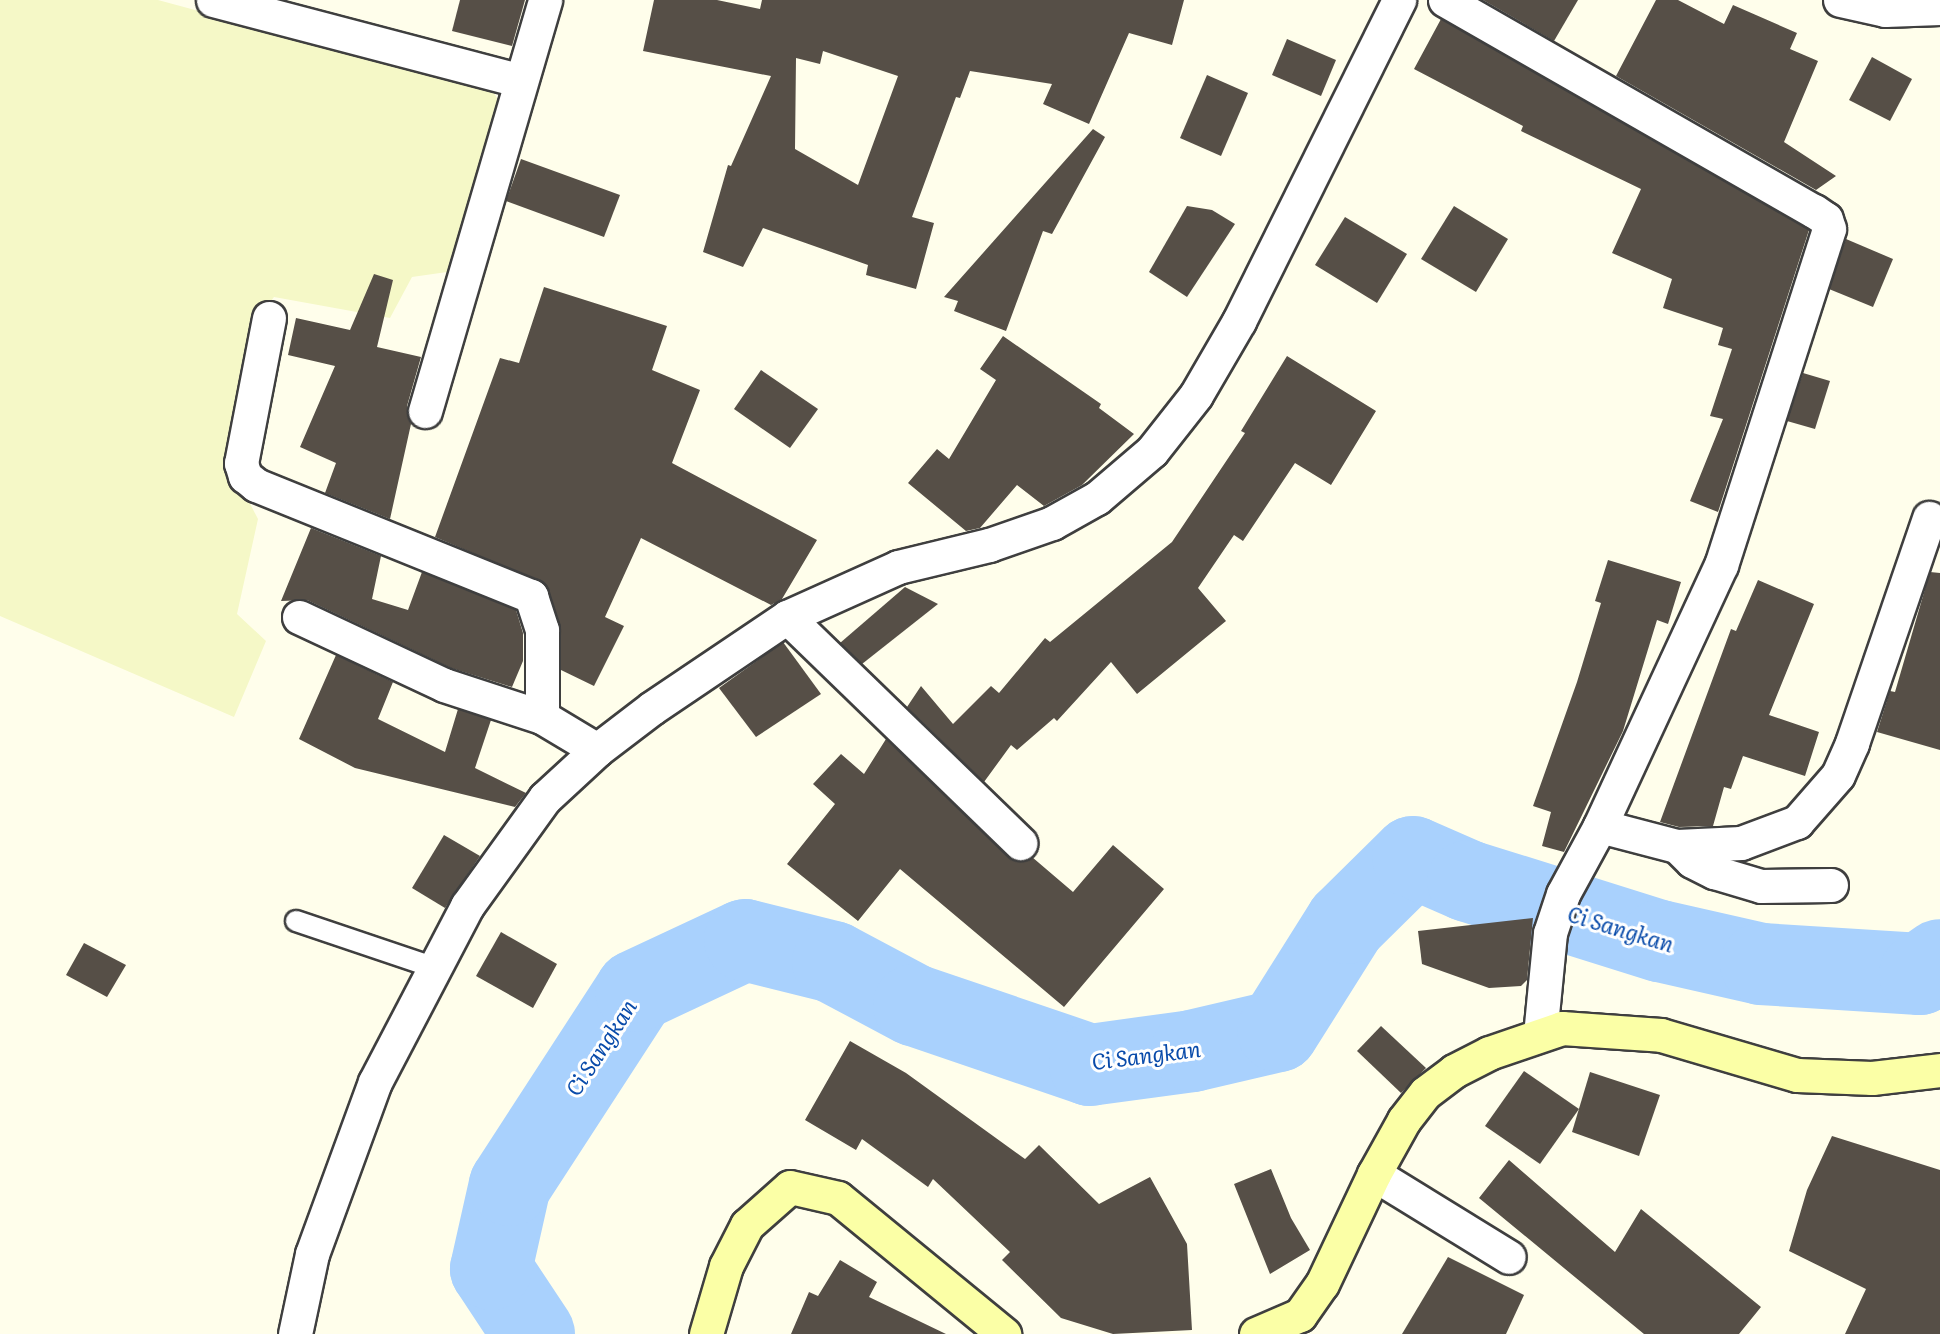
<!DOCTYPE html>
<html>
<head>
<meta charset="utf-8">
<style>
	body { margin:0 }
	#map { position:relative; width:1940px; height:1334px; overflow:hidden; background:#fffeeb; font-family:Literata,serif }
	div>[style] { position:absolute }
	.farmland>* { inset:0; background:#f5f8c7 }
	.river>* { height:82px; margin:-41px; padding:0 41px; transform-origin:41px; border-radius:41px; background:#a9d1fd }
	.building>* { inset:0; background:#564f47 }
	.roads { filter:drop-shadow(2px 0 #3f3f3f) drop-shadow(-2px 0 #3f3f3f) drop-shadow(0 2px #3f3f3f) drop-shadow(0 -2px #3f3f3f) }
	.lane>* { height:20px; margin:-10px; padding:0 10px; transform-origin:10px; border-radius:10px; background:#fff }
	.street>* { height:33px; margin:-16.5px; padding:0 16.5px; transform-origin:16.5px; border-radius:16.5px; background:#fff }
	.secondary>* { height:33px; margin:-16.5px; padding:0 16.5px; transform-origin:16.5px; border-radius:16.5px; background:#fbffa6 }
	span { translate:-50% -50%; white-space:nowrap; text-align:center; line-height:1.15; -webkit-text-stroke:6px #fff; paint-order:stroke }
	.water-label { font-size:22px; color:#094baa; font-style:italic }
</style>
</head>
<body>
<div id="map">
	<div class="farmland">
		<div style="clip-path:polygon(0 0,158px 0,492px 90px,502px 106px,454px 271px,412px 277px,390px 318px,274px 297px,258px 318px,233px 471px,258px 519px,237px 614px,266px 641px,234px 717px,0 616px)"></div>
	</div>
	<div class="river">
		<div style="left:534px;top:1334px;width:78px;rotate:-123.5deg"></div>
		<div style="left:491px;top:1269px;width:86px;rotate:-77.3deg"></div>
		<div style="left:510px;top:1185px;width:231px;rotate:-57deg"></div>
		<div style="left:636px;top:991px;width:120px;rotate:-25.1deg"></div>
		<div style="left:745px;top:940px;width:91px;rotate:14deg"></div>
		<div style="left:833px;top:962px;width:92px;rotate:28deg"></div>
		<div style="left:914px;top:1005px;width:186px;rotate:18.8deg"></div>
		<div style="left:1090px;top:1065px;width:103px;rotate:-7.8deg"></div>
		<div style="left:1192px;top:1051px;width:88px;rotate:-13.1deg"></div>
		<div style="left:1278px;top:1031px;width:128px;rotate:-57.8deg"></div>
		<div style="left:1346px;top:923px;width:94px;rotate:-44.6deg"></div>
		<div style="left:1413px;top:857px;width:60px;rotate:23.6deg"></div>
		<div style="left:1468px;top:881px;width:201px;rotate:17.4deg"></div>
		<div style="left:1660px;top:941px;width:104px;rotate:12.8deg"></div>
		<div style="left:1761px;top:964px;width:159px;rotate:3.6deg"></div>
		<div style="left:1920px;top:974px;width:24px;rotate:-35deg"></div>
	</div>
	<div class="building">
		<div style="clip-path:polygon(460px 0,525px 0,512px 46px,452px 31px)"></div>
		<div style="clip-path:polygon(evenodd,654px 0,717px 0,760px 9px,762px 0,1184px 0,1172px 45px,1129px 33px,1089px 124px,1043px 104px,1052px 84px,970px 71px,960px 98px,956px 97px,912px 217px,934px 223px,916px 289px,866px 275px,868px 265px,763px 228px,743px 267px,703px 252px,728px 165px,731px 166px,771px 76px,643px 51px,654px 0,823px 51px,898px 76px,858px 185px,795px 149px,796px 58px,820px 64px,823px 51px)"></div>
		<div style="clip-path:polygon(1483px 0,1578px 0,1554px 41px)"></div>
		<div style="clip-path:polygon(1656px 0,1678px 0,1724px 24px,1733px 5px,1797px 33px,1790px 49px,1818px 61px,1784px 142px,1836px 176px,1816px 190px,1616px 76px)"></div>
		<div style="clip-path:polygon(1441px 19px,1809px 230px,1718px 512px,1690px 501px,1723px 419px,1710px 416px,1732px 349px,1718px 345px,1723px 328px,1663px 308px,1672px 279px,1612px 253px,1641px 189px,1521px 131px,1523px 126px,1414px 69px)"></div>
		<div style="clip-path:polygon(1287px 39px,1336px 60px,1321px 96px,1272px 75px)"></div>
		<div style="clip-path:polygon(1872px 57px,1912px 79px,1890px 121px,1849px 100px)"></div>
		<div style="clip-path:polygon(1207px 75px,1248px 93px,1221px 156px,1180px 138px)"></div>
		<div style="clip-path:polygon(1093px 129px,1105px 137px,1052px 234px,1043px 231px,1006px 331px,954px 311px,958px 301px,944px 297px)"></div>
		<div style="clip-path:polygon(521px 159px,620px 195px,604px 237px,506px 201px)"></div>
		<div style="clip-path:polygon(1187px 206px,1212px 210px,1235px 224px,1187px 297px,1149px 272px)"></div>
		<div style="clip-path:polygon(1454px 206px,1508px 239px,1476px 292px,1421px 259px)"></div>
		<div style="clip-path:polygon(1345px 217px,1407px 254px,1377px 303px,1315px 265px)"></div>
		<div style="clip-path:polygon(1846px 239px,1893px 259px,1873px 307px,1829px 289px)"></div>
		<div style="clip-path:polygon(374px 274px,393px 280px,377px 347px,421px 357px,407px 406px,411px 424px,390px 519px,325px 493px,336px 463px,300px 447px,335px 366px,288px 355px,296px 318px,350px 330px)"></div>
		<div style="clip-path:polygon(544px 287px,667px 326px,652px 370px,700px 390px,672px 463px,817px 540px,782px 599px,771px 605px,641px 538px,605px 617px,624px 626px,594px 686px,561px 670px,560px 625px,544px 583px,435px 537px,500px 358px,519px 363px)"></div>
		<div style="clip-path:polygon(1003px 336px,1101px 404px,1099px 408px,1134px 434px,1082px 485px,1044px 506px,1017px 485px,980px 528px,966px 531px,908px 483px,937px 449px,949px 459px,996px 380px,980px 369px)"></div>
		<div style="clip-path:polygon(1287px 356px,1376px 411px,1331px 485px,1295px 463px,1243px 541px,1234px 535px,1198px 588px,1226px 621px,1137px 694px,1111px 662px,1057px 721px,1054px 718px,1017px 750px,1011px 745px,984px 782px,907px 707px,921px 686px,953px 724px,991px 686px,999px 693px,1045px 638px,1050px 642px,1172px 542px,1245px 433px,1241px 431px)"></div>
		<div style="clip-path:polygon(761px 370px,818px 409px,790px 448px,734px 409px)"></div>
		<div style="clip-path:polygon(1803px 373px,1830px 381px,1815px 429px,1787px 421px)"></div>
		<div style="clip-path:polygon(311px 528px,381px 556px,372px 599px,408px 610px,422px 572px,516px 610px,523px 633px,523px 661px,512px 687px,451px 668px,307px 600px,281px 601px)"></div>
		<div style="clip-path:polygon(1608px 560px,1681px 582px,1668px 624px,1657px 620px,1623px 731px,1564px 852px,1542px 846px,1551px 812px,1533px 806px,1577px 682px,1601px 603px,1595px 601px)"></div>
		<div style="clip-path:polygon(1930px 572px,1940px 573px,1940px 750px,1877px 732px,1890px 691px,1895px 692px)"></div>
		<div style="clip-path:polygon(1758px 580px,1814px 604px,1769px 715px,1819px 732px,1805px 776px,1743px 756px,1731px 789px,1724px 787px,1713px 826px,1679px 827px,1660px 822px,1731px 629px,1736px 631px)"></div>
		<div style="clip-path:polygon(905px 587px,938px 604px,862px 664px,840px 643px)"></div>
		<div style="clip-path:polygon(783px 642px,821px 694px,756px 737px,719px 688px)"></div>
		<div style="clip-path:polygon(336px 655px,393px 682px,378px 719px,445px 752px,458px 709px,491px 720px,475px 768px,526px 793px,515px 807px,355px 768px,299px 739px)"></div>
		<div style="clip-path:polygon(886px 739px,1015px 861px,1032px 857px,1073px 892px,1113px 845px,1164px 889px,1064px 1007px,900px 869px,858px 921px,787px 864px,835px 804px,813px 784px,841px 754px,864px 774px)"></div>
		<div style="clip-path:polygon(444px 835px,480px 856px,445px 908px,412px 888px)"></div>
		<div style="clip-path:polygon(1533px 918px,1527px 980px,1521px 986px,1489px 988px,1422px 964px,1418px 931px)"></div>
		<div style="clip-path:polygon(501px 932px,557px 964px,533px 1008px,476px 976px)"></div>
		<div style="clip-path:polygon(84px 943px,126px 965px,107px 997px,66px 975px)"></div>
		<div style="clip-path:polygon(1381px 1026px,1426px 1068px,1401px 1093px,1357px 1051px)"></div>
		<div style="clip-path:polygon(850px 1041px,906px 1073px,1025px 1159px,1039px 1145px,1099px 1204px,1150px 1177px,1187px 1244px,1192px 1330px,1113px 1334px,1061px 1318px,1002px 1260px,1010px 1252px,933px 1179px,928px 1187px,862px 1139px,856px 1150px,805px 1120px)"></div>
		<div style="clip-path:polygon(1524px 1071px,1579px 1109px,1540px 1164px,1485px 1126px)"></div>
		<div style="clip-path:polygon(1590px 1072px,1660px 1095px,1639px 1156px,1572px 1132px)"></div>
		<div style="clip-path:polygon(1832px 1136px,1940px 1170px,1940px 1334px,1845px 1334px,1866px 1289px,1789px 1251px,1807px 1190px)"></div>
		<div style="clip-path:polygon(1509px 1160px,1615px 1252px,1641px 1209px,1761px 1307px,1739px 1334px,1644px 1334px,1479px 1198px)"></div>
		<div style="clip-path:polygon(1271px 1169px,1291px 1218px,1310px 1250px,1270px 1274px,1234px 1184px)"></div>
		<div style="clip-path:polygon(1448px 1257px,1524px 1295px,1506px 1334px,1402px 1334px)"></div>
		<div style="clip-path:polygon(840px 1260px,877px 1282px,869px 1297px,946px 1334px,791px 1334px,809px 1292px,818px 1296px)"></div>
	</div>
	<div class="roads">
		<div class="lane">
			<div style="left:296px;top:921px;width:145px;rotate:18.6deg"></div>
		</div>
		<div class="street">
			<div style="left:213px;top:0;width:318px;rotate:14.7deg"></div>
			<div style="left:1445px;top:0;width:425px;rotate:29.8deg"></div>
			<div style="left:1814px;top:211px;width:14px;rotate:34deg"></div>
			<div style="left:1826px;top:219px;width:10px;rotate:73deg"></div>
			<div style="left:1829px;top:229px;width:353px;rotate:107.8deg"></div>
			<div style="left:1721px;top:565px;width:288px;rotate:114.9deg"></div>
			<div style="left:1600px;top:826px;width:77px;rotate:118.6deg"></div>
			<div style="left:1563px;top:894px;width:41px;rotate:108.4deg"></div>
			<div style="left:1550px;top:933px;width:102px;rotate:95.6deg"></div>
			<div style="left:1840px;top:0;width:46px;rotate:12.5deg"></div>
			<div style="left:1885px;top:10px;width:55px;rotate:-2.1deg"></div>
			<div style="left:269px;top:318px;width:148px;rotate:100.9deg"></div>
			<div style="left:241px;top:463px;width:14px;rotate:73deg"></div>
			<div style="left:245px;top:476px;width:14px;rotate:39deg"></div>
			<div style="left:256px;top:485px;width:297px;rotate:22deg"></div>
			<div style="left:531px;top:596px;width:36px;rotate:72deg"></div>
			<div style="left:542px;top:630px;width:87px;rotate:90deg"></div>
			<div style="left:425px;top:411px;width:428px;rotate:-73.7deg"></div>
			<div style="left:299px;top:617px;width:160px;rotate:25.1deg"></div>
			<div style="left:444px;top:685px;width:103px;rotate:18.1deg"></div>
			<div style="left:542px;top:717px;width:64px;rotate:31deg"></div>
			<div style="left:787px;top:617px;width:325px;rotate:44.1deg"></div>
			<div style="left:1600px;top:826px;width:80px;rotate:14.6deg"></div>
			<div style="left:1677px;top:846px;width:64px;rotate:-2.7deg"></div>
			<div style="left:1741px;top:843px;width:60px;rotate:-20.6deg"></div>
			<div style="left:1797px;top:822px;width:62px;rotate:-48.9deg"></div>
			<div style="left:1838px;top:775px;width:35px;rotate:-66deg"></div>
			<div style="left:1852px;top:743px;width:238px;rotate:-71.1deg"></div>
			<div style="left:1677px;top:846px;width:21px;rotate:45deg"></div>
			<div style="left:1692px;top:861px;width:25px;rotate:27deg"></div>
			<div style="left:1714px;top:872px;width:49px;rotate:16.6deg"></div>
			<div style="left:1761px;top:886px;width:70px;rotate:-0.8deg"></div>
			<div style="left:1374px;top:1174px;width:158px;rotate:31.6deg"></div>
			<div style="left:295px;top:1334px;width:82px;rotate:-78deg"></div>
			<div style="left:312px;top:1254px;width:183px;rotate:-69.9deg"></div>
			<div style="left:375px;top:1082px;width:199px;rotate:-62.4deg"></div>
			<div style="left:467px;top:906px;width:133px;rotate:-54.2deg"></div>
			<div style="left:545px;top:798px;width:71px;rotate:-42.7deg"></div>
			<div style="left:597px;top:750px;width:69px;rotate:-37.4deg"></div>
			<div style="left:652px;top:708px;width:163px;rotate:-34deg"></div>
			<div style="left:787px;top:617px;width:122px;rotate:-24.2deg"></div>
			<div style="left:898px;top:567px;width:94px;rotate:-13.6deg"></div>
			<div style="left:989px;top:545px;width:67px;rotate:-19.2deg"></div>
			<div style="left:1052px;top:523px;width:51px;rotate:-29.1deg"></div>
			<div style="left:1097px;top:498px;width:72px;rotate:-40.5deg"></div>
			<div style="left:1152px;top:451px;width:71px;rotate:-51.8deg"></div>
			<div style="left:1196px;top:395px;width:86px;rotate:-59.8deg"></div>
			<div style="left:1239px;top:321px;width:359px;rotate:-63.5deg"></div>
		</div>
		<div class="secondary">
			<div style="left:706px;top:1334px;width:71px;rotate:-73.6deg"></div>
			<div style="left:726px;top:1266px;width:46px;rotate:-62.9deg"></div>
			<div style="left:747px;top:1225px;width:57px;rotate:-41.5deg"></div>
			<div style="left:790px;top:1187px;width:49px;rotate:12.9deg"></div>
			<div style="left:838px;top:1198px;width:215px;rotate:39.3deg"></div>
			<div style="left:1256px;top:1334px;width:48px;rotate:-23.4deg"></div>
			<div style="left:1300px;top:1315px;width:38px;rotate:-55deg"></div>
			<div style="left:1322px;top:1284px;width:122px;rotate:-64.7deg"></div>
			<div style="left:1374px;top:1174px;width:62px;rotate:-60.9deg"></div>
			<div style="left:1404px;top:1120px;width:34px;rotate:-52deg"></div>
			<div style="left:1425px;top:1093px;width:36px;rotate:-37deg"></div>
			<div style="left:1454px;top:1071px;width:39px;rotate:-27deg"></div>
			<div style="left:1489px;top:1053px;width:77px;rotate:-18.9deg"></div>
			<div style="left:1562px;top:1028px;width:99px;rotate:4deg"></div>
			<div style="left:1661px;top:1035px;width:142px;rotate:16.4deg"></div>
			<div style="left:1797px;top:1075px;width:75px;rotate:2.3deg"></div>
			<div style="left:1872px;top:1078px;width:68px;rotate:-6.7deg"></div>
		</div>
	</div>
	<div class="water-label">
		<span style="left:1621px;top:928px;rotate:17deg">Ci Sangkan</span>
		<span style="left:600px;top:1047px;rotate:-57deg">Ci Sangkan</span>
		<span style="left:1146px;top:1054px;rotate:-7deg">Ci Sangkan</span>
	</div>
</div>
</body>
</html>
